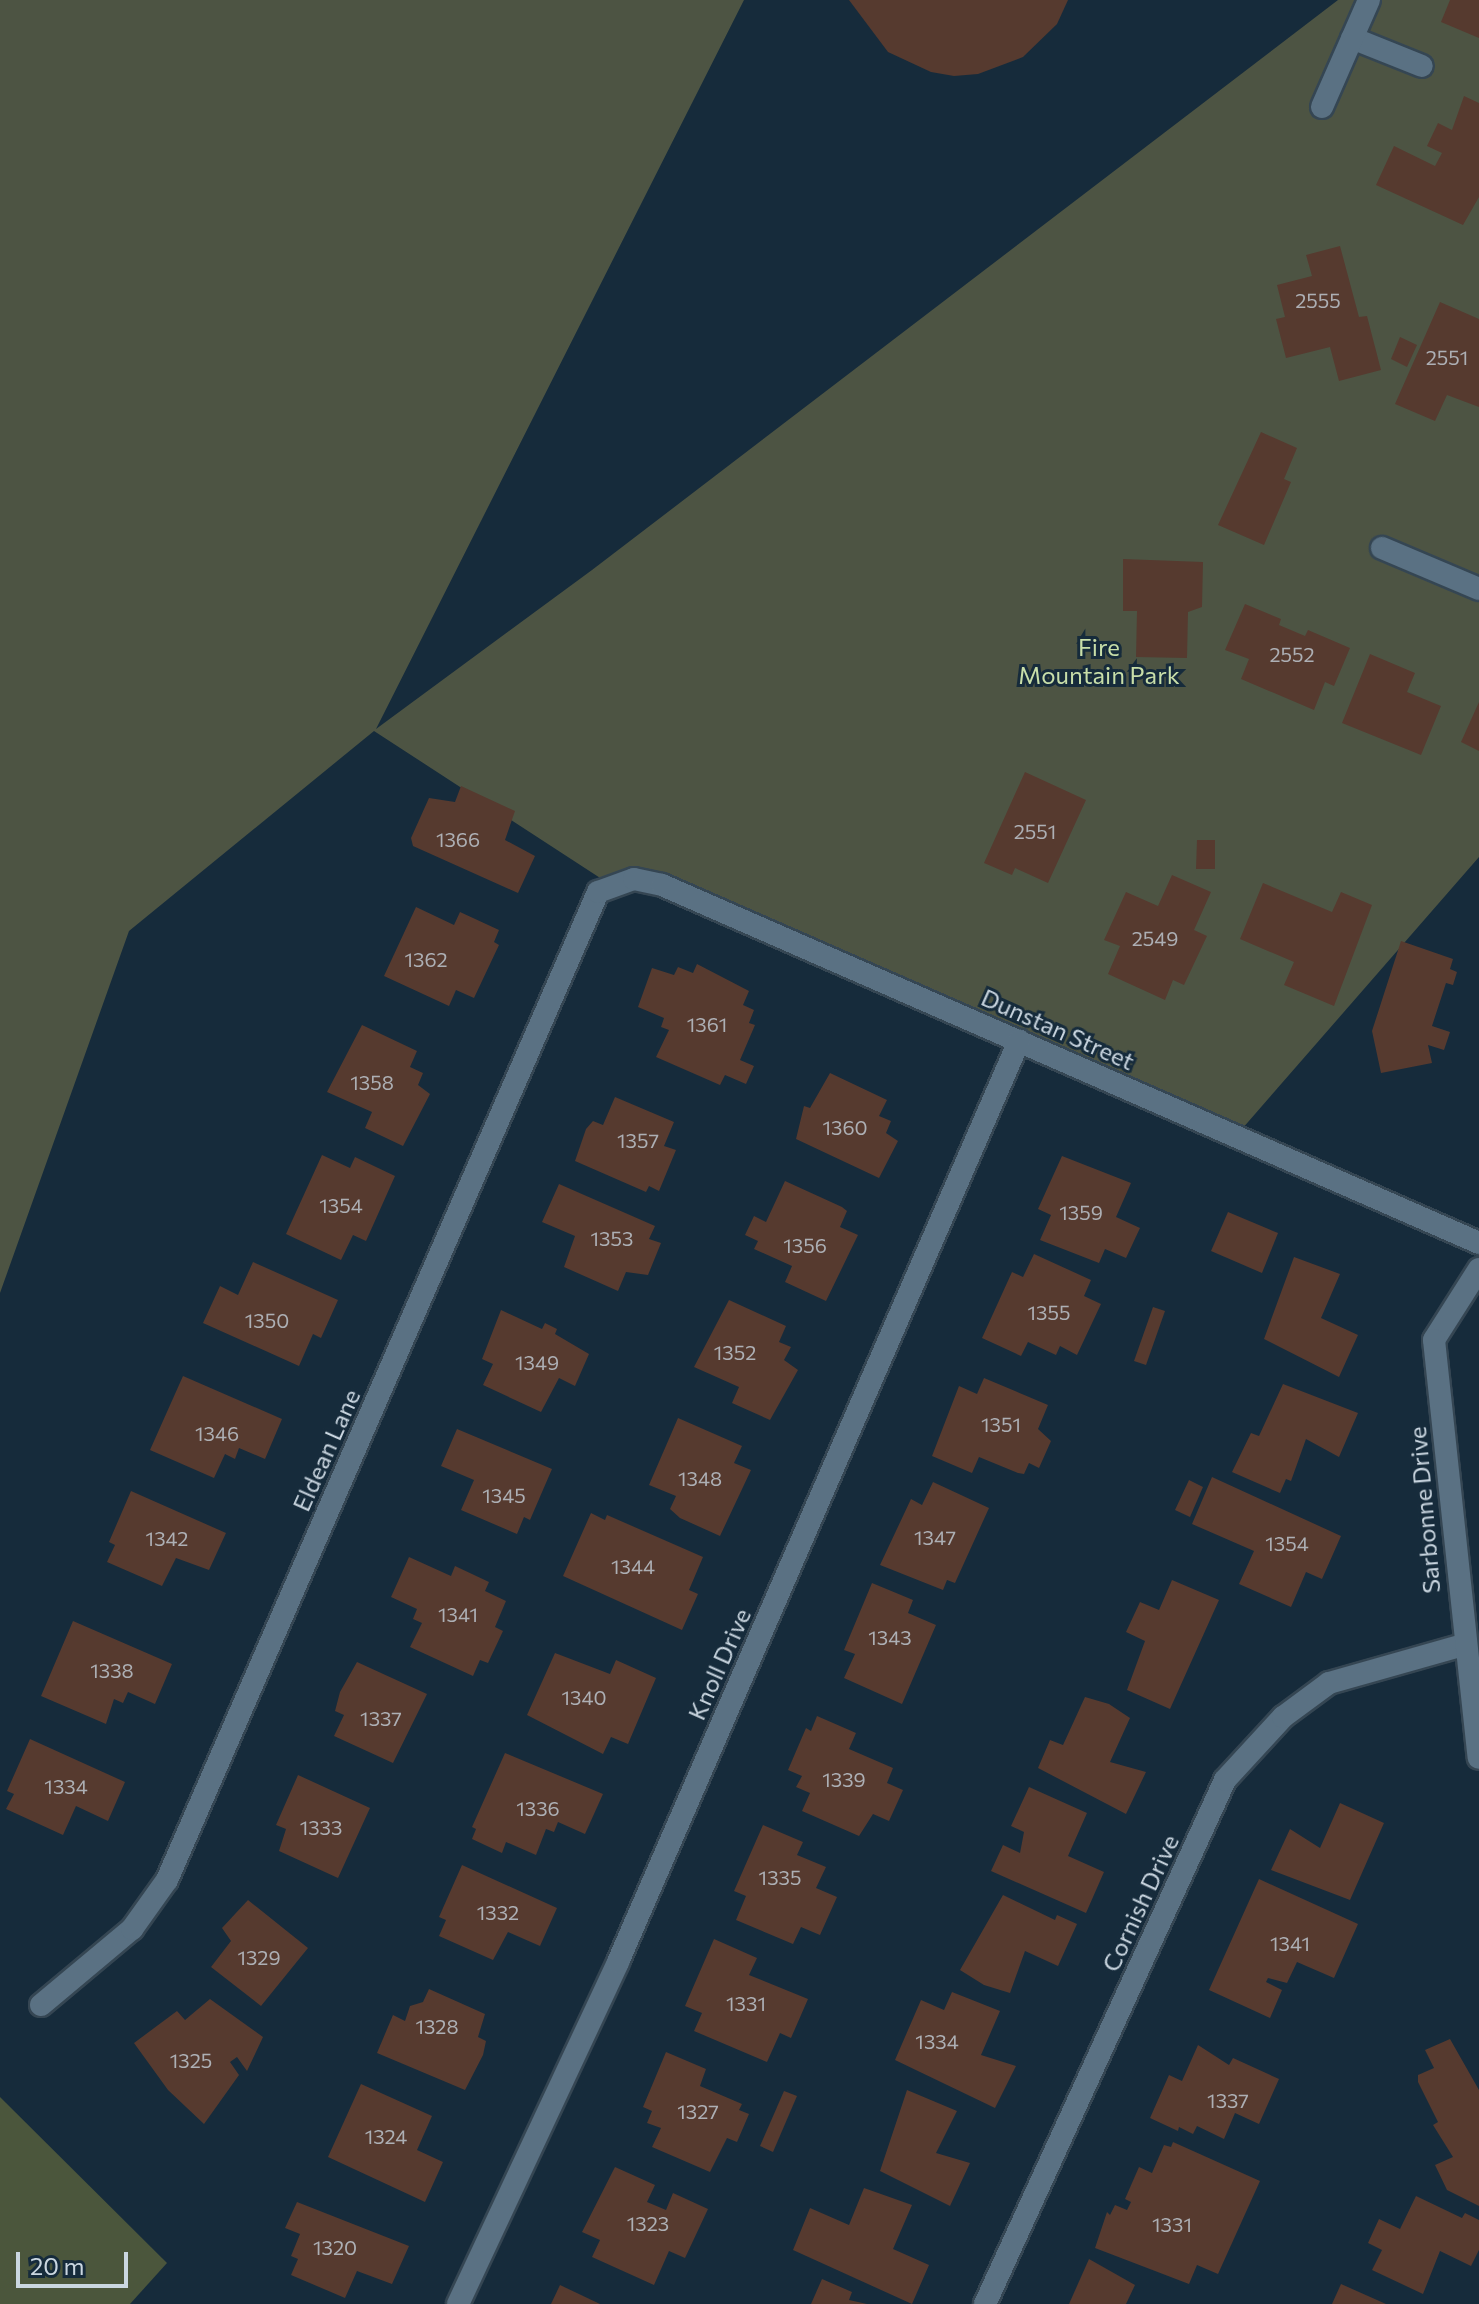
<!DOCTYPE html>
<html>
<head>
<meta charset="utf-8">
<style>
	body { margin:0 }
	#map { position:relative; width:1479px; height:2304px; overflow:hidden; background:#162b3b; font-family:Commissioner,sans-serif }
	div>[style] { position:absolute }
	.green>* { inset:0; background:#4d5443 }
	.forest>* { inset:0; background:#4b563c }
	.building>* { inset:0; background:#563a2f }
	.roads { filter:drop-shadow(2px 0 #354653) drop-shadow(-2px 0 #354653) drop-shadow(0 2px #354653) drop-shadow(0 -2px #354653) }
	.minor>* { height:22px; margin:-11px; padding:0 11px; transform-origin:11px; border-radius:11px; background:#5a7183 }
	.tertiary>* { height:22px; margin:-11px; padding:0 11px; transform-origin:11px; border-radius:11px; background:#5a7183 }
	span { translate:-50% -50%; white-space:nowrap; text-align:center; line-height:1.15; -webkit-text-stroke:6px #162b3b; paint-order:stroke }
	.number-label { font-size:20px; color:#adafb4 }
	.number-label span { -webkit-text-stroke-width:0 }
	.park-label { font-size:24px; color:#c8dea9 }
	.street-label { font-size:24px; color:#cad6e0 }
	.scale { position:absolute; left:16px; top:2252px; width:112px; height:36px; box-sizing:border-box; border:4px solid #cad6e0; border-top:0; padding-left:10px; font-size:24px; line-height:28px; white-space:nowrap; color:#cad6e0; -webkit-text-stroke:6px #162b3b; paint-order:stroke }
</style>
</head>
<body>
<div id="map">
	<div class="green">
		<div style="clip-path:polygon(0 0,744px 0,376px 729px,592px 570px,1338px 0,1479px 0,1479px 857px,1235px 1137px,650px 880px,614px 887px,374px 731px,129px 931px,0 1293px)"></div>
	</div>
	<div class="forest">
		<div style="clip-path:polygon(0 2097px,167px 2263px,130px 2304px,0 2304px)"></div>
	</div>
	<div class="building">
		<div style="clip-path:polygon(849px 0,1068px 0,1057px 24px,1023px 57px,978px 74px,954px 76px,931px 72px,888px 52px)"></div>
		<div style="clip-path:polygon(1450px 0,1479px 0,1479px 38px,1441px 22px)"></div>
		<div style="clip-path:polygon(1464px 96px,1479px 103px,1479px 197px,1463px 225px,1376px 185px,1394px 146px,1435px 166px,1442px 153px,1427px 146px,1438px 123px,1452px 130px)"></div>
		<div style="clip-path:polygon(1340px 246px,1359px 317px,1367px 316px,1381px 370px,1339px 381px,1330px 347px,1286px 358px,1276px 319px,1285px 317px,1277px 285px,1312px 276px,1306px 255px)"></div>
		<div style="clip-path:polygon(1440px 302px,1479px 319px,1479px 407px,1447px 395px,1435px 421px,1395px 404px)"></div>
		<div style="clip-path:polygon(1400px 337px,1417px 345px,1407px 367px,1391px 359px)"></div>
		<div style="clip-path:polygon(1261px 432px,1297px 448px,1284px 479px,1291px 482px,1264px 545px,1218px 525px)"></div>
		<div style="clip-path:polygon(1123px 559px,1203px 562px,1202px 607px,1188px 612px,1187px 658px,1136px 657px,1137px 611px,1123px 611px)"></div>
		<div style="clip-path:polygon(1245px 604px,1281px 619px,1279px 625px,1305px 636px,1308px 630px,1350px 648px,1334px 686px,1325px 682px,1314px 710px,1241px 679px,1249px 659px,1225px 650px)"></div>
		<div style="clip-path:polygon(1370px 654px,1415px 673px,1407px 692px,1441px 706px,1421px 755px,1342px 723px)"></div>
		<div style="clip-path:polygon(1479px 702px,1479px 751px,1461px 742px)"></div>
		<div style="clip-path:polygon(1025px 772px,1086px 800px,1048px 883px,1015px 868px,1012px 875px,984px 863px)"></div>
		<div style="clip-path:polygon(461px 786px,515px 811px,505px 840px,535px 856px,518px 893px,413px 846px,411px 838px,429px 798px,455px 802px)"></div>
		<div style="clip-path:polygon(1197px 840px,1215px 840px,1215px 869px,1196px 869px)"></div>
		<div style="clip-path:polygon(1172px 875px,1211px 892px,1194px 930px,1207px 936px,1184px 985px,1173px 980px,1165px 1000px,1108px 974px,1120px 946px,1104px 940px,1126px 892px,1158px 906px)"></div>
		<div style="clip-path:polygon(1263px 883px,1332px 912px,1341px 892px,1372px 905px,1334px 1006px,1284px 985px,1294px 962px,1240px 939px)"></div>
		<div style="clip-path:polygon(416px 907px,454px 925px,460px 912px,499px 930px,494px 942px,499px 945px,474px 998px,456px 990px,449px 1006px,384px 976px)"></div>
		<div style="clip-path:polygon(1401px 941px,1453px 959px,1450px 969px,1457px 972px,1453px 985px,1446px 983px,1432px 1026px,1450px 1032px,1444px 1050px,1428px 1045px,1432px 1063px,1381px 1073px,1372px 1031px)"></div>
		<div style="clip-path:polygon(697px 964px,749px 991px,743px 1005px,754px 1010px,749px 1023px,755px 1025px,740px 1060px,754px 1066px,746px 1084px,725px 1075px,720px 1085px,656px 1057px,669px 1030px,661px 1027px,664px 1018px,638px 1007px,652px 968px,674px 975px,678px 967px,693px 973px)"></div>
		<div style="clip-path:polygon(362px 1025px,417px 1051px,410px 1067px,423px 1073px,418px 1085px,430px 1094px,403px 1146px,365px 1128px,372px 1112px,327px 1092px)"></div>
		<div style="clip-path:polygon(830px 1073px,887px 1100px,879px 1116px,891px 1121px,886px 1133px,898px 1141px,879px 1178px,796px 1139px,804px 1106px,810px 1108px)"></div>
		<div style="clip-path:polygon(615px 1097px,674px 1122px,664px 1146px,676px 1150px,659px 1191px,649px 1186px,646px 1192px,575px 1161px,586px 1129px,593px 1121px,603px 1125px)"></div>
		<div style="clip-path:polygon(322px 1155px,350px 1168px,355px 1157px,395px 1176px,366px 1241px,353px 1235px,341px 1260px,286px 1234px)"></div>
		<div style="clip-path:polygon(1062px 1156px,1131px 1183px,1116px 1217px,1140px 1228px,1126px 1258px,1105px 1249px,1099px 1263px,1040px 1240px,1051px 1215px,1038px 1209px)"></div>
		<div style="clip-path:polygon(785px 1181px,842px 1207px,847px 1211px,840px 1227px,858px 1235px,826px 1301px,785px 1282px,792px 1266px,754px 1249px,758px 1241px,745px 1235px,754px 1216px,766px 1222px)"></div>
		<div style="clip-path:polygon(559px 1184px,655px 1226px,649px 1239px,661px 1243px,648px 1275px,626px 1272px,618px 1291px,564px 1267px,575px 1236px,542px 1222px)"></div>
		<div style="clip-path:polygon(1228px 1212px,1278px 1233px,1262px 1273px,1211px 1251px)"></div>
		<div style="clip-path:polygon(1034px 1254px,1091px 1280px,1084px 1296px,1101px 1304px,1077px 1355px,1060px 1346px,1056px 1355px,1028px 1342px,1021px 1356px,982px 1338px,1012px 1272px,1023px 1277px)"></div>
		<div style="clip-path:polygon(1294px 1257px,1340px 1274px,1321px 1318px,1358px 1335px,1339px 1377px,1264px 1339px)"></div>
		<div style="clip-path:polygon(253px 1262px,338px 1300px,321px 1338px,313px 1334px,299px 1366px,203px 1323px,220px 1286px,238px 1295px)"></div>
		<div style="clip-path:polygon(729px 1300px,786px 1326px,779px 1342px,791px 1347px,784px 1360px,798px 1370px,770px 1420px,732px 1403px,739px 1387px,694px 1367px)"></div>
		<div style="clip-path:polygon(1153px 1307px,1165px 1311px,1146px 1365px,1134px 1361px)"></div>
		<div style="clip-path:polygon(501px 1310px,542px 1329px,545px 1323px,557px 1329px,555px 1334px,589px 1354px,575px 1386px,559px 1378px,541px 1412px,483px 1385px,493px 1364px,482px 1359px)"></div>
		<div style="clip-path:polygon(183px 1376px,282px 1419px,265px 1459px,239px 1448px,235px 1459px,225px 1454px,214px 1478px,150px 1450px)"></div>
		<div style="clip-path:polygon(984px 1378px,1048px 1405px,1038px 1429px,1051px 1441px,1039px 1468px,1029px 1463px,1024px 1474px,1018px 1473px,979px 1457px,972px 1473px,932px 1456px,959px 1386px,977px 1394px)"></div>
		<div style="clip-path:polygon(1283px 1384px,1358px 1413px,1339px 1457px,1306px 1439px,1291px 1481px,1286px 1479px,1280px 1493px,1232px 1472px,1251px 1433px,1259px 1436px)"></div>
		<div style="clip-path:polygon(678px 1418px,742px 1446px,734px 1463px,751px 1470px,720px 1536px,680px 1518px,670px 1509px,676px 1496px,649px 1485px)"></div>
		<div style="clip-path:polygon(457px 1429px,552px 1469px,530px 1520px,524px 1517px,517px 1534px,461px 1510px,474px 1480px,441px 1466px)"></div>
		<div style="clip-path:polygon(1212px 1477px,1341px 1536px,1322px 1579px,1306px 1572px,1291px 1607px,1239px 1584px,1254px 1551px,1192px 1524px)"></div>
		<div style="clip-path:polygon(1189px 1480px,1203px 1487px,1190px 1517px,1175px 1510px)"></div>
		<div style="clip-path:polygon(933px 1482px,989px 1508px,955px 1583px,947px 1580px,943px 1590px,880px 1565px,911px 1499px,922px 1505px)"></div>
		<div style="clip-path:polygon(131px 1491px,226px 1533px,209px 1570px,176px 1558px,162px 1586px,107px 1562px,115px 1545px,109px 1542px)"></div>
		<div style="clip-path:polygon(591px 1513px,605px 1520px,607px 1515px,703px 1557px,689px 1590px,698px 1594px,682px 1630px,563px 1576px)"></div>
		<div style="clip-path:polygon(409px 1557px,451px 1576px,455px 1566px,489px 1582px,485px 1591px,506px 1601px,495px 1627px,503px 1631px,488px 1663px,480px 1660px,473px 1676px,410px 1647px,422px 1623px,413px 1619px,417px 1609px,391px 1597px)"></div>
		<div style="clip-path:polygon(1172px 1580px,1219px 1600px,1170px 1709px,1127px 1690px,1145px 1641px,1126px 1632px,1140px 1602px,1159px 1610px)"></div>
		<div style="clip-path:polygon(872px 1583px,913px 1600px,908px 1613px,936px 1625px,902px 1704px,844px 1678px,855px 1654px,844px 1650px)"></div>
		<div style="clip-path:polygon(73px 1621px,172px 1664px,155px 1704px,128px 1692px,123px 1703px,114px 1699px,106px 1724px,41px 1696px)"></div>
		<div style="clip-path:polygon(555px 1653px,610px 1674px,616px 1660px,656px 1678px,628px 1744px,611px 1737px,603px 1754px,527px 1715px)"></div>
		<div style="clip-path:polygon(357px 1662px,427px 1694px,393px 1763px,334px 1736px,344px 1715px,335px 1711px,340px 1692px)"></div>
		<div style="clip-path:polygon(1085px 1697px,1109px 1704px,1130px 1718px,1110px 1762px,1146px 1772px,1126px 1814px,1038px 1768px,1050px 1740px,1063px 1745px)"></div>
		<div style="clip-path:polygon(817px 1716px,856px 1733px,849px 1749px,893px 1768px,887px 1783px,903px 1790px,889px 1821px,873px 1814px,859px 1836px,802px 1811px,810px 1793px,796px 1787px,802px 1776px,788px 1770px,806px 1728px,811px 1731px)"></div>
		<div style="clip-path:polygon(30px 1739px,125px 1782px,108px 1821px,76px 1806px,63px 1835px,6px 1809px,14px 1794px,7px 1791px)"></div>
		<div style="clip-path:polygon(505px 1753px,603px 1794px,585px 1834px,558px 1822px,554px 1832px,546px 1829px,536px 1855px,506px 1842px,502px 1853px,472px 1839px,476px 1829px,472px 1827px)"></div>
		<div style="clip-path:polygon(298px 1775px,370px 1808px,338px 1878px,279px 1851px,286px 1829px,276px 1825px)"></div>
		<div style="clip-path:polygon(1029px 1787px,1087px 1813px,1068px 1856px,1104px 1872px,1086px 1913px,991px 1871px,1003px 1845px,1020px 1853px,1024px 1832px,1011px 1826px)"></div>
		<div style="clip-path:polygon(1340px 1803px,1384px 1823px,1350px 1900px,1271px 1870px,1290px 1829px,1320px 1848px)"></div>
		<div style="clip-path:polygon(763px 1825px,803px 1842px,797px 1855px,826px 1867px,816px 1888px,837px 1897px,820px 1935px,801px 1927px,793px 1944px,736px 1920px,746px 1896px,734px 1891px)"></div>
		<div style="clip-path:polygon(462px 1865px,557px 1908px,540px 1946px,508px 1932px,493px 1960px,439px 1936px,446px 1920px,439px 1917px)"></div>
		<div style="clip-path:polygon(1259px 1879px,1358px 1924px,1334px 1978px,1297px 1962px,1287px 1983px,1268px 1978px,1266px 1982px,1282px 1990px,1270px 2018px,1209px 1990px)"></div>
		<div style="clip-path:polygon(1003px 1895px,1055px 1920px,1057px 1915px,1077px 1924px,1058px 1966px,1025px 1951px,1010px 1993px,984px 1985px,960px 1970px)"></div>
		<div style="clip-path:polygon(248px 1900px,308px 1948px,261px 2006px,211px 1967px,231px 1941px,222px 1928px)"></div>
		<div style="clip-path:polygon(714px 1939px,757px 1958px,749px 1975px,808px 1999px,791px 2038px,780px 2033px,767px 2062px,694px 2031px,702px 2013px,685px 2006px)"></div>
		<div style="clip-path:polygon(429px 1989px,485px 2014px,478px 2037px,486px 2041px,483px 2055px,465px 2090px,377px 2053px,393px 2015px,405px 2021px,410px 2006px,423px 2002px)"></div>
		<div style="clip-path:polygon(952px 1992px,1000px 2011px,981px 2055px,1016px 2066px,995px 2108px,895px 2060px,921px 2000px,944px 2010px)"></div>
		<div style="clip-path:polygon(210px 1999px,263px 2037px,247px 2071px,237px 2057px,230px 2062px,239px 2075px,204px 2124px,168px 2090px,134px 2043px,177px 2011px,185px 2020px)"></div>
		<div style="clip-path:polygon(1450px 2039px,1479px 2090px,1479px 2206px,1447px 2190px,1435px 2165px,1453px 2157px,1433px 2125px,1438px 2122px,1418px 2082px,1418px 2075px,1434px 2068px,1425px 2050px)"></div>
		<div style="clip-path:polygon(1198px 2045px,1229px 2065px,1233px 2058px,1279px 2079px,1259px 2124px,1235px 2113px,1224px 2139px,1197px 2126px,1193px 2134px,1179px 2127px,1178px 2131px,1150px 2118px,1169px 2075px,1182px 2081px)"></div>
		<div style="clip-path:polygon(666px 2052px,706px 2069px,700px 2086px,742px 2104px,739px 2110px,749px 2114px,737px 2142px,727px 2138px,710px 2172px,652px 2147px,661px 2128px,647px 2123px,652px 2111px,643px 2107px)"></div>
		<div style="clip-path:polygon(361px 2084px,432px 2116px,417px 2150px,443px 2162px,425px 2202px,328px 2157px)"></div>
		<div style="clip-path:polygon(907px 2090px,957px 2111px,936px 2153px,970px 2163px,950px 2206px,880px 2171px)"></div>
		<div style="clip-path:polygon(784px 2091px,797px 2096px,773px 2152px,760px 2146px)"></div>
		<div style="clip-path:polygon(1173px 2142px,1260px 2181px,1218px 2274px,1197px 2265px,1189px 2284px,1095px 2248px,1107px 2212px,1110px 2215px,1115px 2205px,1127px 2210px,1131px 2202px,1125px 2199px,1139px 2167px,1152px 2173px,1164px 2145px,1171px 2147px)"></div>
		<div style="clip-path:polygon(615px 2167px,655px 2185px,647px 2202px,666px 2210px,673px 2193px,708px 2209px,685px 2258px,669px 2251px,654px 2285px,592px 2257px,600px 2240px,582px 2232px)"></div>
		<div style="clip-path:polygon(864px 2188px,912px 2205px,893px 2249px,929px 2265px,912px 2304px,793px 2250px,810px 2208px,849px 2225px)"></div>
		<div style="clip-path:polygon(1416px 2196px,1462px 2218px,1465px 2213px,1479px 2220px,1479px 2250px,1471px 2266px,1440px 2251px,1423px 2294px,1372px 2270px,1382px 2250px,1368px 2243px,1379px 2219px,1400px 2229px)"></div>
		<div style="clip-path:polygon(297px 2202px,409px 2246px,392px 2284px,357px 2271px,345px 2298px,291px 2275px,298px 2259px,291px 2256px,300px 2234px,285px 2228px)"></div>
		<div style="clip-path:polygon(1089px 2259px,1135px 2285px,1126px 2304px,1069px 2304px)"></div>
		<div style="clip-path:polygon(822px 2279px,852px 2292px,849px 2300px,867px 2304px,811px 2304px)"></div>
		<div style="clip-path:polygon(1341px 2284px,1386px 2304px,1332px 2304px)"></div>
		<div style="clip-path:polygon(560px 2285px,600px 2304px,551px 2304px)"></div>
	</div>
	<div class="roads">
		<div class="minor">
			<div style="left:1352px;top:38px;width:75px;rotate:21.8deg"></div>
			<div style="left:1322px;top:107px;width:117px;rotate:-66.3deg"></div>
			<div style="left:1382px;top:548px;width:105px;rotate:22.9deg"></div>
			<div style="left:41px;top:2005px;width:119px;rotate:-39.9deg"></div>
			<div style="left:132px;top:1929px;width:60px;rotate:-54.5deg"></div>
			<div style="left:167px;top:1880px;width:1078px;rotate:-66.43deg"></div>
			<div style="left:598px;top:892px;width:38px;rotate:-20deg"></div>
			<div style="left:634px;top:879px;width:29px;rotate:12deg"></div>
			<div style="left:662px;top:885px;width:892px;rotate:23.66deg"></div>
			<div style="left:458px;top:2304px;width:378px;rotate:-64.9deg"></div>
			<div style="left:618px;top:1962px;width:1005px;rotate:-66.47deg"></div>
			<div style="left:985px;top:2304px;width:576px;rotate:-65.39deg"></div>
			<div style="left:1225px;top:1780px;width:86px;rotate:-47.4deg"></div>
			<div style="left:1283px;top:1717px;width:57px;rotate:-36.5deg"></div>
			<div style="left:1329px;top:1683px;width:139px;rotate:-15.8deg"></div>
		</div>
		<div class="tertiary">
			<div style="left:1479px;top:1269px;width:84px;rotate:122.4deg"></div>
			<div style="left:1434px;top:1340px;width:420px;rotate:83.9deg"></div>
		</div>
	</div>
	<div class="number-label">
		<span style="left:1318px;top:300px">2555</span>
		<span style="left:1447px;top:357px">2551</span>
		<span style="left:1292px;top:654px">2552</span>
		<span style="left:1035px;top:831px">2551</span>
		<span style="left:458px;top:839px">1366</span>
		<span style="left:1155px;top:938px">2549</span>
		<span style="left:426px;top:959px">1362</span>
		<span style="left:707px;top:1024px">1361</span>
		<span style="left:372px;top:1082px">1358</span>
		<span style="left:845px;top:1127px">1360</span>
		<span style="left:638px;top:1140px">1357</span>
		<span style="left:341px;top:1205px">1354</span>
		<span style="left:1081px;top:1212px">1359</span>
		<span style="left:612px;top:1238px">1353</span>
		<span style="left:805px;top:1245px">1356</span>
		<span style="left:1049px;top:1312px">1355</span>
		<span style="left:267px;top:1320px">1350</span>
		<span style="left:735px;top:1352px">1352</span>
		<span style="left:537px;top:1362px">1349</span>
		<span style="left:1001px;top:1424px">1351</span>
		<span style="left:217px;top:1433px">1346</span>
		<span style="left:700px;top:1478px">1348</span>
		<span style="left:504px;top:1495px">1345</span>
		<span style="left:935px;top:1537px">1347</span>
		<span style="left:167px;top:1538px">1342</span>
		<span style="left:1287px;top:1543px">1354</span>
		<span style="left:633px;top:1566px">1344</span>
		<span style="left:458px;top:1614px">1341</span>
		<span style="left:890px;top:1637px">1343</span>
		<span style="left:112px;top:1670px">1338</span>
		<span style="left:584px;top:1697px">1340</span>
		<span style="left:381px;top:1718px">1337</span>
		<span style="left:844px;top:1779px">1339</span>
		<span style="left:66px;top:1786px">1334</span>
		<span style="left:538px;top:1808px">1336</span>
		<span style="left:321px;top:1827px">1333</span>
		<span style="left:780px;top:1877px">1335</span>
		<span style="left:498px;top:1912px">1332</span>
		<span style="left:1290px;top:1943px">1341</span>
		<span style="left:259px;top:1957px">1329</span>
		<span style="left:746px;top:2003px">1331</span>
		<span style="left:437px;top:2026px">1328</span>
		<span style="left:937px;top:2041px">1334</span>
		<span style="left:191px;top:2060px">1325</span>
		<span style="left:1228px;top:2100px">1337</span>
		<span style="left:698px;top:2111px">1327</span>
		<span style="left:386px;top:2136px">1324</span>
		<span style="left:648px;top:2223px">1323</span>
		<span style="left:1172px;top:2224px">1331</span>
		<span style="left:335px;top:2247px">1320</span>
	</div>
	<div class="park-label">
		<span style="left:1099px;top:661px">Fire<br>Mountain Park</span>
	</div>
	<div class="street-label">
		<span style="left:1058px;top:1029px;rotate:24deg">Dunstan Street</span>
		<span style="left:326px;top:1450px;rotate:-66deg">Eldean Lane</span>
		<span style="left:1424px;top:1510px;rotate:-95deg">Sarbonne Drive</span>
		<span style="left:719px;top:1664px;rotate:-66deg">Knoll Drive</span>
		<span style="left:1140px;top:1903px;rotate:-65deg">Cornish Drive</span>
	</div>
	<div class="scale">20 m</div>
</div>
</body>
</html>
